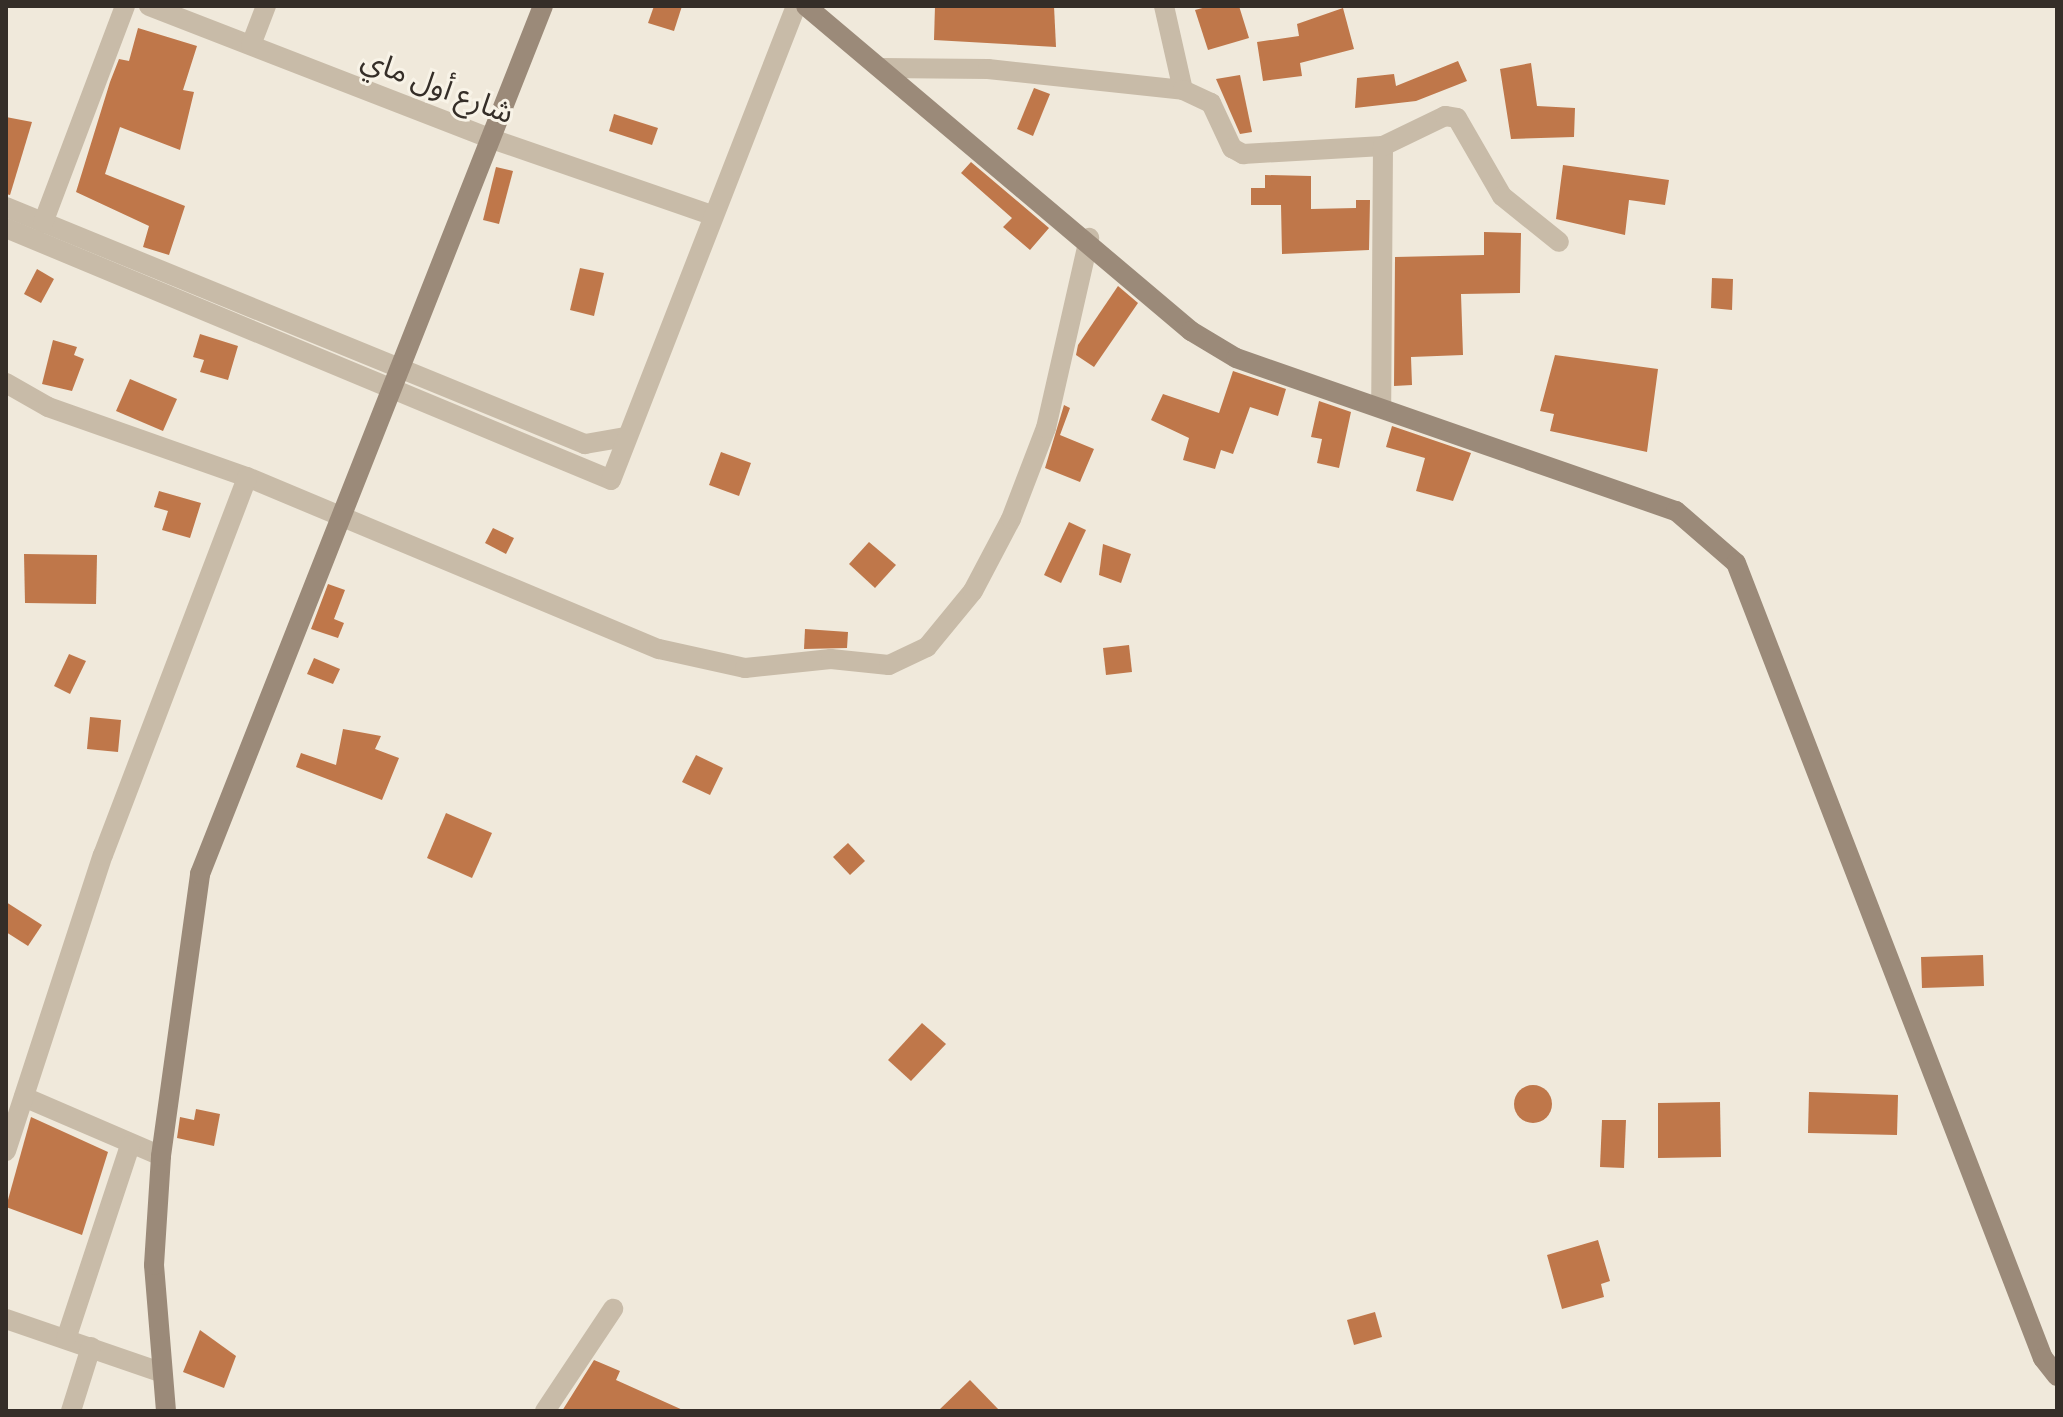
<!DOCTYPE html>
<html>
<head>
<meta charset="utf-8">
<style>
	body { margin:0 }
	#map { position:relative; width:2063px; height:1417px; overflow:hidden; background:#f0e9db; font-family:"PT Sans Narrow","Noto Sans Arabic",sans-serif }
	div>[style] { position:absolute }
	.building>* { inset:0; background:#bf774a }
	.round { border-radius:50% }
	.street>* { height:20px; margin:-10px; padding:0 10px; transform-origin:10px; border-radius:10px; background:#c8bba8 }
	.secondary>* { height:20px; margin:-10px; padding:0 10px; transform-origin:10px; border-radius:10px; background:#9b8a79 }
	span { translate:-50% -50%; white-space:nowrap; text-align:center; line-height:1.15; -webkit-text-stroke:6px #f8f3e7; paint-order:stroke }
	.street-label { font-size:30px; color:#352e28 }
	.frame { position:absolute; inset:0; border:8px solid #352e28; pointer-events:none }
</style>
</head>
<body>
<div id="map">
	<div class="building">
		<div style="clip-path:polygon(654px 6px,682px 6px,674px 31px,648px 23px)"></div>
		<div style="clip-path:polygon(935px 6px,1054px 6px,1056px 47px,934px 40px)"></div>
		<div style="clip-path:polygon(1210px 6px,1239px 6px,1249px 38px,1208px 50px,1195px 10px)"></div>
		<div style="clip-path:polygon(1343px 8px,1354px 49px,1300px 63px,1302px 76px,1263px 81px,1257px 42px,1299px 36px,1297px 24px)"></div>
		<div style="clip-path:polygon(138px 28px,197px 46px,183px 90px,194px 92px,180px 150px,120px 127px,105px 174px,185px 206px,169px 255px,143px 247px,149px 226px,76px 192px,110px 82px,119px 59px,129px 61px)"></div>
		<div style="clip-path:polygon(1458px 61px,1467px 81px,1416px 101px,1355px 108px,1357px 78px,1394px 74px,1396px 86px)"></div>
		<div style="clip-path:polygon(1531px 63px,1537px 106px,1575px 108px,1574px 137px,1511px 139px,1500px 69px)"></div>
		<div style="clip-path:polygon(1240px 75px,1252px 132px,1240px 134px,1216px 79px)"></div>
		<div style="clip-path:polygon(1034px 88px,1050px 94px,1033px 136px,1017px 129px)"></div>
		<div style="clip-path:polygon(614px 114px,658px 128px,652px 145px,609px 131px)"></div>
		<div style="clip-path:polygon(6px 117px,32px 122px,10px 195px,6px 194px)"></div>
		<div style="clip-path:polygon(971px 162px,1049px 228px,1030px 250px,1003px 227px,1012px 218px,961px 173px)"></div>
		<div style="clip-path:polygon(1563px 165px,1669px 180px,1665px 205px,1629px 200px,1625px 235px,1556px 219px)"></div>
		<div style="clip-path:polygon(496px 167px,513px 171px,499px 224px,483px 220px)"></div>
		<div style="clip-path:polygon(1265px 175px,1311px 176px,1311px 209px,1356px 208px,1356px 200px,1370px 200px,1369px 250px,1282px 254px,1281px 205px,1251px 205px,1251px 188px,1265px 188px)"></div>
		<div style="clip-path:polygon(1484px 232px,1521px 233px,1520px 293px,1461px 294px,1463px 355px,1411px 357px,1412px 385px,1394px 386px,1395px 257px,1484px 255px)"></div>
		<div style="clip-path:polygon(580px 268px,604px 273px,594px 316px,570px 310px)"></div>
		<div style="clip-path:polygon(37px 269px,54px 279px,41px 303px,24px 294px)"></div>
		<div style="clip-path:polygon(1712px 278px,1733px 279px,1732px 310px,1711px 308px)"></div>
		<div style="clip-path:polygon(1118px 286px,1138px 303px,1094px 367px,1076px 355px,1078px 345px)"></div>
		<div style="clip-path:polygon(200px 334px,238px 346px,228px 380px,200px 372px,204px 360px,193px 357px)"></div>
		<div style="clip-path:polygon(53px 340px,77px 347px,74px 355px,84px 359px,72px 391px,42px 384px)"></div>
		<div style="clip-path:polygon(1555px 355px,1658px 369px,1647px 452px,1550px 431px,1554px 414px,1540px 411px)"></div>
		<div style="clip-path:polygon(1233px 371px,1286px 389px,1278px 416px,1250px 407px,1233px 454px,1221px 450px,1215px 469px,1183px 460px,1189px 438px,1151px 420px,1163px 394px,1219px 413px)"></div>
		<div style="clip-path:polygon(130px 379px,177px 399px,163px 431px,116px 411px)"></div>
		<div style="clip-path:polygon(1319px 401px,1351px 412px,1339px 468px,1317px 463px,1322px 439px,1311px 437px)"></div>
		<div style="clip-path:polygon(1064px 405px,1070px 408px,1060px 435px,1094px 449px,1080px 482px,1045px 468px)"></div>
		<div style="clip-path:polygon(1392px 426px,1471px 453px,1453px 501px,1416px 491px,1425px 458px,1386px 447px)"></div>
		<div style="clip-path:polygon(721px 452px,751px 463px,739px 496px,709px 485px)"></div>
		<div style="clip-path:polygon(159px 491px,201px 503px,190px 538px,162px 530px,168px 511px,154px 507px)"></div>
		<div style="clip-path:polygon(1069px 522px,1086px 530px,1061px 583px,1044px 575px)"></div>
		<div style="clip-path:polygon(493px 528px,514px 538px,506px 554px,485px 543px)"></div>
		<div style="clip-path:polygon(869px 542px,896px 565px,875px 588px,849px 564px)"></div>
		<div style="clip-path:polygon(1103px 544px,1131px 554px,1121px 583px,1099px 575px)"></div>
		<div style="clip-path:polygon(24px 554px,97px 555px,96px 604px,25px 603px)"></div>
		<div style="clip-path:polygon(328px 584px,345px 590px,334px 619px,344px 623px,338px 638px,311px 629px)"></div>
		<div style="clip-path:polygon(805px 629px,848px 632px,847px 648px,804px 649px)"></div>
		<div style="clip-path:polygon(1129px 645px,1132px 672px,1106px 675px,1103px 648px)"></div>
		<div style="clip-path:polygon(69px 654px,86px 661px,70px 694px,54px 686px)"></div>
		<div style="clip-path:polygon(314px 658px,340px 669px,333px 684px,307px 674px)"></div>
		<div style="clip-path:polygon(90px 717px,121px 720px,118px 752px,87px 749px)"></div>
		<div style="clip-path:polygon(343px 729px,381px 736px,375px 749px,399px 758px,382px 800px,296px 767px,301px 753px,336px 765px)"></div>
		<div style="clip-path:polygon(696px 755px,723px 768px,710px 795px,682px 782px)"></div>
		<div style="clip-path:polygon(446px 813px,492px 833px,472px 878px,427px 858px)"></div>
		<div style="clip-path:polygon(848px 843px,865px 861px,850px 875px,833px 857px)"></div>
		<div style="clip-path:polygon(6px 902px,42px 925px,28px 946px,6px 932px)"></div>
		<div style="clip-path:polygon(1983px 955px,1984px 986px,1922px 988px,1921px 957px)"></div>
		<div style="clip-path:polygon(922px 1023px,946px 1044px,911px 1081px,888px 1060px)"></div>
		<div class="round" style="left:1514px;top:1085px;width:38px;height:38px"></div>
		<div style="clip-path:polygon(1809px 1092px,1898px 1095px,1897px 1135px,1808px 1133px)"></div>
		<div style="clip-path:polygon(1720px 1102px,1721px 1157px,1658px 1158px,1658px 1103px)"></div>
		<div style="clip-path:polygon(196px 1109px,220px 1114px,214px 1146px,177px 1138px,180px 1117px,194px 1120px)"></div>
		<div style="clip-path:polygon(31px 1117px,108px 1152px,82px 1235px,6px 1207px)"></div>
		<div style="clip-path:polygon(1602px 1120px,1626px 1120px,1624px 1168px,1600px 1167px)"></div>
		<div style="clip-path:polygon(1598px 1240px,1610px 1281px,1601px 1284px,1604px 1297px,1562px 1309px,1547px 1255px)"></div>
		<div style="clip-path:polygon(1375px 1312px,1382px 1337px,1354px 1345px,1347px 1320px)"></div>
		<div style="clip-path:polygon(200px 1330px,236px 1356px,224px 1388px,183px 1372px)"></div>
		<div style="clip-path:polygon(594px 1360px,620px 1371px,616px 1380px,685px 1411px,562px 1411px)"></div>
		<div style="clip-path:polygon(970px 1380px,1000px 1411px,938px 1411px)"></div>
	</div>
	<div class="street">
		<div style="left:149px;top:6px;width:368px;rotate:21.2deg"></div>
		<div style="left:492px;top:139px;width:230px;rotate:19.1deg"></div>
		<div style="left:1164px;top:6px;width:86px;rotate:77.3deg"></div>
		<div style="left:251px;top:45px;width:42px;rotate:-69deg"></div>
		<div style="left:881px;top:68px;width:107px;rotate:0.5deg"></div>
		<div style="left:988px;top:69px;width:196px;rotate:6.1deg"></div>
		<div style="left:1183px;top:90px;width:31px;rotate:25deg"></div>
		<div style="left:1211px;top:103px;width:50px;rotate:65deg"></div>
		<div style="left:1232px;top:148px;width:13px;rotate:29deg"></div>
		<div style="left:1243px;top:154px;width:140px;rotate:-3.3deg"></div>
		<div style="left:1383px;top:146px;width:261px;rotate:90.4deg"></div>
		<div style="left:1383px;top:146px;width:69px;rotate:-25.8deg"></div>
		<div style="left:1445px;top:116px;width:12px;rotate:9deg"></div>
		<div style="left:1457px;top:118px;width:90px;rotate:60deg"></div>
		<div style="left:1502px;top:196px;width:73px;rotate:38.9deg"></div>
		<div style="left:6px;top:207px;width:626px;rotate:22.26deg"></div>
		<div style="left:585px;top:444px;width:42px;rotate:-9.7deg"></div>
		<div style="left:43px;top:223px;width:232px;rotate:-69.3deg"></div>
		<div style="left:6px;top:228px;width:655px;rotate:22.61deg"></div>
		<div style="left:611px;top:480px;width:509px;rotate:-68.68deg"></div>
		<div style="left:6px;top:383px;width:48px;rotate:29.7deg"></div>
		<div style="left:48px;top:407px;width:211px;rotate:19.4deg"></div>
		<div style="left:247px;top:477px;width:446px;rotate:22.7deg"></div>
		<div style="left:659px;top:649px;width:88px;rotate:12.5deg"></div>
		<div style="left:745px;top:668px;width:86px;rotate:-6deg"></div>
		<div style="left:831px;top:659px;width:58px;rotate:5.9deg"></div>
		<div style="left:889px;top:665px;width:42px;rotate:-25.3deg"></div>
		<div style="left:927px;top:647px;width:72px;rotate:-50.6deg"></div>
		<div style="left:973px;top:591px;width:81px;rotate:-62.2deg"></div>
		<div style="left:1011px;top:519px;width:97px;rotate:-69deg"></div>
		<div style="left:1046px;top:428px;width:195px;rotate:-77.2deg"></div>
		<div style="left:24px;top:1097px;width:149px;rotate:23.3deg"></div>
		<div style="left:6px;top:1151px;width:311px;rotate:-71.9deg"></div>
		<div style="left:103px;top:855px;width:404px;rotate:-69.1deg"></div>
		<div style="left:6px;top:1319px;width:163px;rotate:19deg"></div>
		<div style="left:66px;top:1339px;width:204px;rotate:-71.7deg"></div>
		<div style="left:71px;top:1411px;width:67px;rotate:-72.6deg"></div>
		<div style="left:545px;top:1411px;width:123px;rotate:-56.3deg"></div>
	</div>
	<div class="secondary">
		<div style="left:806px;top:6px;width:504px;rotate:40.17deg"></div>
		<div style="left:1191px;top:331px;width:52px;rotate:31deg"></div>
		<div style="left:1236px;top:358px;width:466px;rotate:19.2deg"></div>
		<div style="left:1676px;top:511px;width:79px;rotate:40.9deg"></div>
		<div style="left:1736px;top:563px;width:852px;rotate:68.89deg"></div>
		<div style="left:2043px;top:1358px;width:23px;rotate:52deg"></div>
		<div style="left:166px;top:1411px;width:146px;rotate:-94.7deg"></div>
		<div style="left:154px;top:1265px;width:109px;rotate:-86.3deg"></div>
		<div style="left:161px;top:1156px;width:285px;rotate:-82.1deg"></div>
		<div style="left:200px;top:874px;width:933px;rotate:-68.44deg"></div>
	</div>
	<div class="street-label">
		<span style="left:438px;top:85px;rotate:21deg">شارع أول ماي</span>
	</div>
	<div class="frame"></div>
</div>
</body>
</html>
